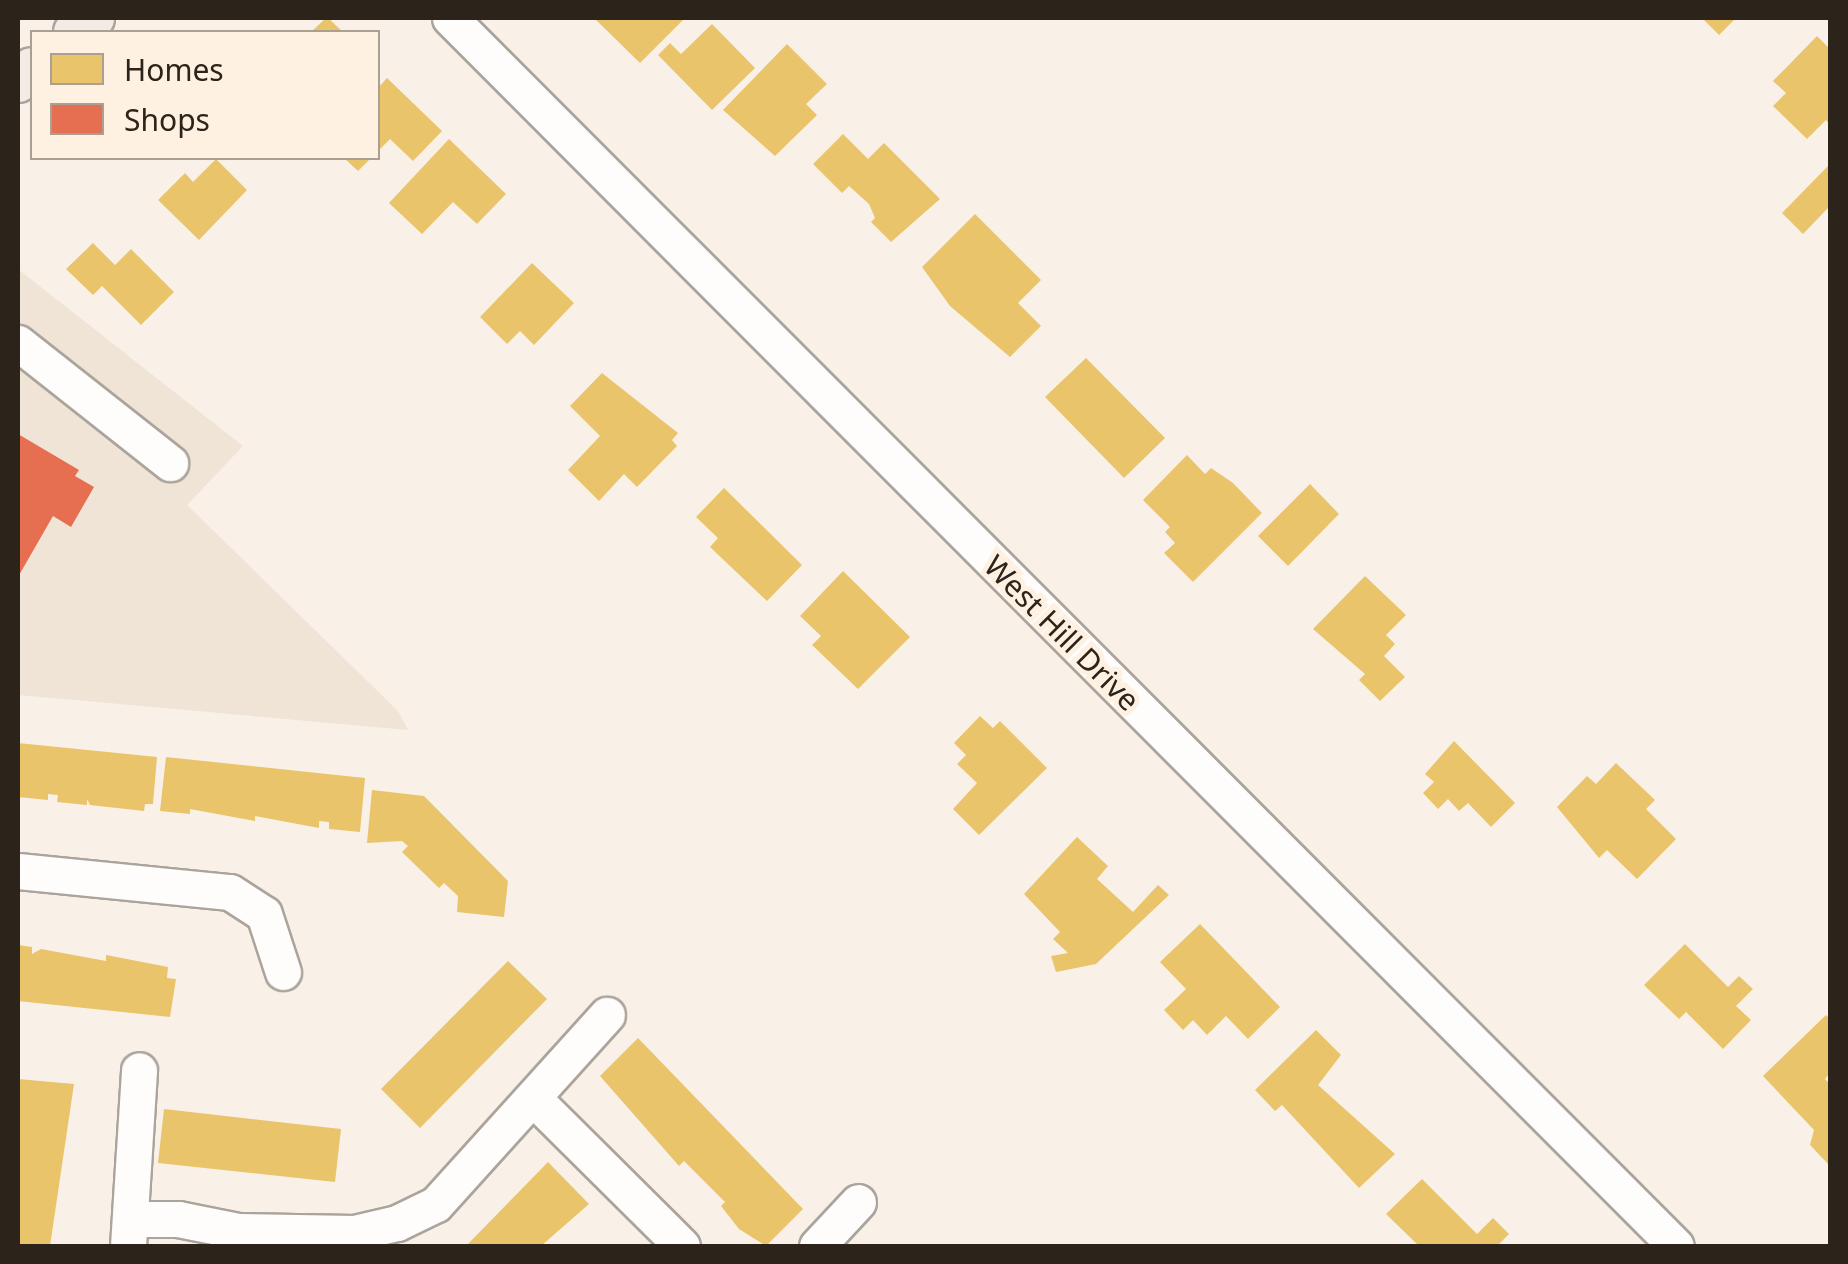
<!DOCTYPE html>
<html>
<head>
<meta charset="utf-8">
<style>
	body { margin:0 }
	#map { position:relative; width:1848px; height:1264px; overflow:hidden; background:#f9f1e8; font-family:"Noto Sans",sans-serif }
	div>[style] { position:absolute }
	.commercial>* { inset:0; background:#efe4d5 }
	.homes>* { inset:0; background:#e9c46a }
	.shops>* { inset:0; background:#e76f51 }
	.roads { filter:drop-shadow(2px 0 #aba49c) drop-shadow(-2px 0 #aba49c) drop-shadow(0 2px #aba49c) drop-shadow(0 -2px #aba49c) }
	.minor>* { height:35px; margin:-17.5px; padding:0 17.5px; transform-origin:17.5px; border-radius:17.5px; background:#fefdfc }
	.major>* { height:42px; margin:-21px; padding:0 21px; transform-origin:21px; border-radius:21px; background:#f3ebe5 }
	span { translate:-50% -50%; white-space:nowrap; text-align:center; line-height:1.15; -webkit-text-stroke:10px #fff1e2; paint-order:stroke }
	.street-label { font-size:30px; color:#2c231a }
	.frame { position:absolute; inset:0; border:20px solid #2c231a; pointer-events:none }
	.legend { position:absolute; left:30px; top:30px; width:350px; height:130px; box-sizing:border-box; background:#fff1e2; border:2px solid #ab9f92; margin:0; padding:12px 18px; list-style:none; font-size:30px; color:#2c231a }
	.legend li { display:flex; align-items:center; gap:20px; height:50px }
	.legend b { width:50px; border:2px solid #ab9f92 }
</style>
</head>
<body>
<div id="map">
	<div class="commercial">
		<div style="clip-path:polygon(18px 269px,243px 446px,187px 505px,398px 711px,408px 730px,18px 695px)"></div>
	</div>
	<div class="homes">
		<div style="clip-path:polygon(326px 18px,328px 18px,343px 32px,311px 32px)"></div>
		<div style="clip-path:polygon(594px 18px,685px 18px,640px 63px)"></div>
		<div style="clip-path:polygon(1702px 18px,1736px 18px,1719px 35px)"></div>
		<div style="clip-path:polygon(712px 24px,755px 68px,712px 110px,658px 55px,670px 43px,681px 54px)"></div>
		<div style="clip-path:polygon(1817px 36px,1830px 49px,1830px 125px,1826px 120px,1807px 139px,1773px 106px,1786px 93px,1773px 81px)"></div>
		<div style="clip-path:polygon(787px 44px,827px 84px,806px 104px,817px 115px,775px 156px,723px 110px)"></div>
		<div style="clip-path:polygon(387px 78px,442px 131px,413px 161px,390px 139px,378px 151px,378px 88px)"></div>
		<div style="clip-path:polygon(843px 134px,868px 159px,884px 143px,940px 199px,891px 242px,871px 222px,875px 218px,869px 204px,849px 186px,842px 193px,813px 164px)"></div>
		<div style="clip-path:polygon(449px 139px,506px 194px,477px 224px,453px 202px,422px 234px,389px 203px)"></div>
		<div style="clip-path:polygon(344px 158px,371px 158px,358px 171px)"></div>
		<div style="clip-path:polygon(216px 159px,247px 190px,199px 240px,158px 200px,185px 173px,193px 182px)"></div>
		<div style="clip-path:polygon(1828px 166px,1830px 206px,1803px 234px,1782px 213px)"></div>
		<div style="clip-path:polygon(975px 214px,1041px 280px,1018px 303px,1041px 326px,1010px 357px,950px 306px,922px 267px)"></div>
		<div style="clip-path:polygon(93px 243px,115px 265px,131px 249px,174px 292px,141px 325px,102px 286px,93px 295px,66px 269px)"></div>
		<div style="clip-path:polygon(532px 263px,574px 303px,534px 345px,520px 331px,507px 344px,480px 317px)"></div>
		<div style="clip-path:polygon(1086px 358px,1165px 438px,1124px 478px,1045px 397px)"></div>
		<div style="clip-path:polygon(602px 373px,678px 433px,672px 440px,677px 446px,637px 487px,624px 474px,599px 501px,568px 470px,600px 436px,570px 406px)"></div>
		<div style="clip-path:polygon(1187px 455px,1205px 474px,1211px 468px,1233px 483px,1262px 513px,1193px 582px,1164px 553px,1175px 543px,1165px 532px,1170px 527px,1143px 500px)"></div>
		<div style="clip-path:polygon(1310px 484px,1339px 514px,1288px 566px,1258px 536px)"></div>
		<div style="clip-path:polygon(724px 488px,802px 565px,767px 601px,710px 547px,718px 538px,696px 517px)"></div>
		<div style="clip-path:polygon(843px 571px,910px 637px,858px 689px,812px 645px,821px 636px,800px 616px)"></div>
		<div style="clip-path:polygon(1365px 576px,1406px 615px,1386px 635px,1395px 644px,1384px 656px,1405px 677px,1380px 701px,1359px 680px,1365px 674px,1313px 629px)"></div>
		<div style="clip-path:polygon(980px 716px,993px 728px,1000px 721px,1047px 768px,979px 835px,953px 809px,977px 783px,957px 764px,966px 755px,954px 743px)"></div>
		<div style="clip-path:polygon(1454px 741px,1515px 803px,1491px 827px,1468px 803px,1459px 811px,1448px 799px,1438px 809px,1423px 793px,1434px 782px,1425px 774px)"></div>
		<div style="clip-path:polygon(18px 743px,157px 757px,153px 804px,145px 804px,144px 811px,90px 805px,87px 799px,87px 805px,57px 802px,58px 795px,48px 794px,48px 800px,18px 797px)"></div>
		<div style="clip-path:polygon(166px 757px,365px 778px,360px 832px,329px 829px,329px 822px,319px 821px,319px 828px,255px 816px,255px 821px,190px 809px,190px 814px,160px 811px)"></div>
		<div style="clip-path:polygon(1616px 763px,1655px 800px,1646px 809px,1676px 839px,1637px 879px,1607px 850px,1599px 858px,1557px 807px,1587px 776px,1596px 784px)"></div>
		<div style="clip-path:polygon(372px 790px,424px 796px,508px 881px,504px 917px,457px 912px,458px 896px,444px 883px,439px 888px,402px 852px,408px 846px,402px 841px,367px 843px)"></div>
		<div style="clip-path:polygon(1077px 837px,1108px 866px,1097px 879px,1133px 912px,1158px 885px,1169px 895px,1096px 964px,1056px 972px,1051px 956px,1068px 953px,1053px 939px,1060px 932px,1024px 894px)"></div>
		<div style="clip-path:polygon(1200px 924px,1280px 1007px,1248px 1039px,1226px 1016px,1207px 1035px,1193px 1020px,1183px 1030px,1164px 1010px,1186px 989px,1160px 962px)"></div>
		<div style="clip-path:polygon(1685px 944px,1728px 987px,1739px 976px,1753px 989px,1736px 1006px,1751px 1020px,1723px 1049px,1686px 1012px,1679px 1019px,1644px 985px)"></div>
		<div style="clip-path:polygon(18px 945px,32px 947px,32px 954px,41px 949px,106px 961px,106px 955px,168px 967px,167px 978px,176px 979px,170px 1017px,18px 1001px)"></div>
		<div style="clip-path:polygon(508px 961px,547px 999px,420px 1128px,381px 1089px)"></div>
		<div style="clip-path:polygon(1826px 1015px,1830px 1019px,1830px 1073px,1825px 1079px,1830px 1084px,1830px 1166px,1810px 1145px,1814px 1130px,1763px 1076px)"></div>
		<div style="clip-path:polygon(1316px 1030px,1341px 1055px,1318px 1085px,1395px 1154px,1359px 1188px,1282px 1105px,1275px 1111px,1255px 1090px)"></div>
		<div style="clip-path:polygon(638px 1038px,803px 1209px,766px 1246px,739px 1229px,721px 1206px,725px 1202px,684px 1161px,679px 1166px,600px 1076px)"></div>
		<div style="clip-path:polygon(18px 1079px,74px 1084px,50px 1246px,18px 1246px)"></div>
		<div style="clip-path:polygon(164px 1109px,341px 1129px,335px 1182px,158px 1163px)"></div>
		<div style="clip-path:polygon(548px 1162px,589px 1204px,541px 1246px,466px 1246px)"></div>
		<div style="clip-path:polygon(1422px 1179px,1477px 1234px,1493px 1218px,1509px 1234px,1497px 1246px,1419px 1246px,1386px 1214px)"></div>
	</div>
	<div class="shops">
		<div style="clip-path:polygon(18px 434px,79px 470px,75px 476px,94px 487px,71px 527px,53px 516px,18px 577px)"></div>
	</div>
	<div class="roads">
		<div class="minor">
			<div style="left:450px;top:18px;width:1735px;rotate:45.05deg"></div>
			<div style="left:18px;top:343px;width:194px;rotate:38.3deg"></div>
			<div style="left:18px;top:871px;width:213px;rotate:5.7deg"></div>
			<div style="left:230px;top:892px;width:40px;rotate:32.9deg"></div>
			<div style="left:264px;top:914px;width:61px;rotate:71.9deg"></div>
			<div style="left:535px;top:1100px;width:207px;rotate:44.8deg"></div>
			<div style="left:130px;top:1219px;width:48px"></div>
			<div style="left:178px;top:1219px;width:61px;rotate:11.3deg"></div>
			<div style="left:238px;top:1231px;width:116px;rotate:1deg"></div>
			<div style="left:354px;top:1233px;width:44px;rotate:-13.1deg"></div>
			<div style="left:397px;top:1223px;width:43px;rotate:-26deg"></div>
			<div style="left:436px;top:1204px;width:255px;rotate:-47.9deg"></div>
			<div style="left:128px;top:1246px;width:176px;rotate:-86.4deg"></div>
			<div style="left:817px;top:1246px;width:60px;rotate:-47deg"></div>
		</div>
		<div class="major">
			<div style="left:75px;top:32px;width:23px;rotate:-38deg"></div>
			<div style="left:18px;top:81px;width:18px;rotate:-41deg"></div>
		</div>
	</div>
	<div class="street-label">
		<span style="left:1062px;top:633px;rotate:45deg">West Hill Drive</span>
	</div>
	<div class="frame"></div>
	<ul class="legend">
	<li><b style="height:28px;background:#e9c46a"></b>Homes</li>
	<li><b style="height:28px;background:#e76f51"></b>Shops</li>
	</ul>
</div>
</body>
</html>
